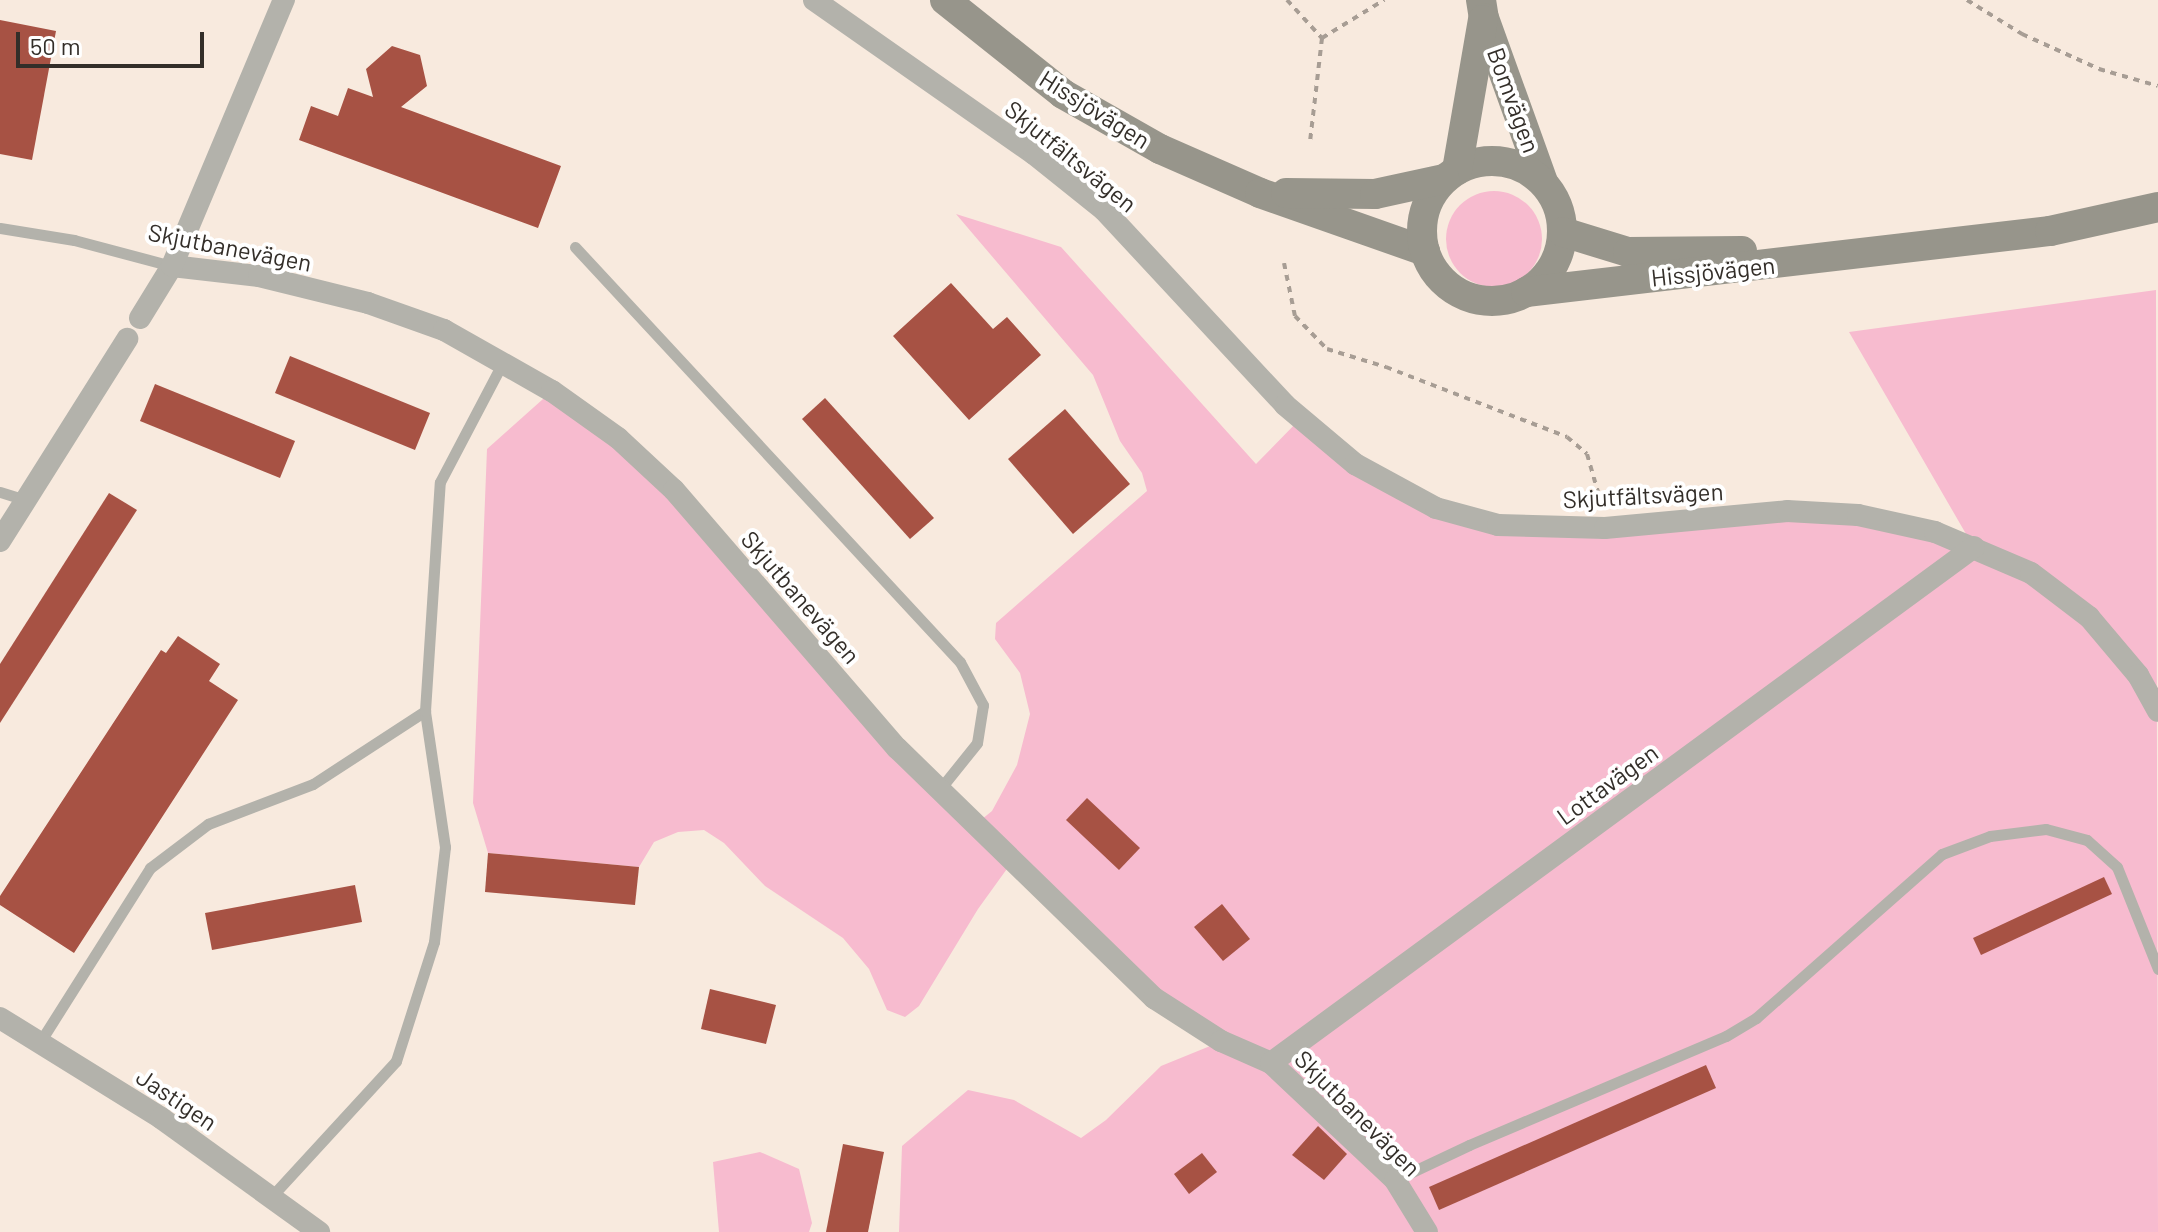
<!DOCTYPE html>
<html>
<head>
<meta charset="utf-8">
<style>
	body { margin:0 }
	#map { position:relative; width:2158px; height:1232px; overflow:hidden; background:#f8eade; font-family:Barlow,sans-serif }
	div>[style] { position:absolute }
	.green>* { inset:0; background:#f7bbcf }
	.round { border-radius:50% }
	.building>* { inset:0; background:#a75244 }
	.path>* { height:4px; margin-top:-2px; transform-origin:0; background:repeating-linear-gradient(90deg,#a79d94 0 6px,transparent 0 12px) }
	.lane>* { height:11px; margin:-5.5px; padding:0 5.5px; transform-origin:5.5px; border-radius:5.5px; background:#b3b2ab }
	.street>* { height:22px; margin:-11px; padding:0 11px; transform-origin:11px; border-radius:11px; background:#b3b2ab }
	.secondary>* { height:30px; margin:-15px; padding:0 15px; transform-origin:15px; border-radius:15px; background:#97958b }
	.secondary>.ring { margin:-15px; padding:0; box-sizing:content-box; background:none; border:30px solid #97958b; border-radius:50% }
	span { translate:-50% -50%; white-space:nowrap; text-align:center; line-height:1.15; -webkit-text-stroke:8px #fff; paint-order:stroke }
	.street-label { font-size:24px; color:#332e29 }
	.scale { position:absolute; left:16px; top:32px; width:188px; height:36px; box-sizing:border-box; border:4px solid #332e29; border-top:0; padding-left:10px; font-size:24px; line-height:28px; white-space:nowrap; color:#332e29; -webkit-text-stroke:6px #fff; paint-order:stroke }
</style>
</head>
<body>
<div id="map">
	<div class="green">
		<div class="round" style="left:1446px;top:191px;width:96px;height:96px"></div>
		<div style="clip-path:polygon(956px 214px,1061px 247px,1256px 464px,1301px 418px,1355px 464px,1498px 525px,1787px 511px,1973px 546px,1849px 332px,2156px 290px,2158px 1232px,899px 1232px,902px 1146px,968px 1090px,1014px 1100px,1081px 1138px,1106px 1120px,1161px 1066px,1220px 1042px,1154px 998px,1019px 852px,978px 909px,919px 1006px,905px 1017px,887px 1010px,869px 969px,843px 938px,765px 886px,724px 843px,704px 830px,678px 832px,654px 842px,639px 867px,488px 853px,473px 803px,487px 449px,552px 391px,618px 438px,976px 824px,992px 811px,1017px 765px,1030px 714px,1020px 673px,995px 639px,996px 623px,1147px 491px,1142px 473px,1120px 441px,1093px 375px)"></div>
		<div style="clip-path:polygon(760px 1152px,799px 1169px,812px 1223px,809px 1232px,719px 1232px,713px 1162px)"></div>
	</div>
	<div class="building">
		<div style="clip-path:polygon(0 20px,56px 31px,32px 160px,0 154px)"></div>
		<div style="clip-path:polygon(392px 46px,420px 55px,427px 86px,401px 107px,561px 166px,538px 228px,299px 140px,311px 106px,338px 116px,348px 88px,373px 97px,366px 69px)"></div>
		<div style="clip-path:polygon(951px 283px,993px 329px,1007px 317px,1041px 355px,969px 420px,893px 336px)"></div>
		<div style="clip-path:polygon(290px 356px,430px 413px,415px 450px,275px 393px)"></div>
		<div style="clip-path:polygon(155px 384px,295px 441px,280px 478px,140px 421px)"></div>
		<div style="clip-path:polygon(825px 398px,934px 518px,910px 539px,802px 419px)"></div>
		<div style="clip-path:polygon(1065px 409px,1130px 484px,1073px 534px,1008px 459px)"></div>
		<div style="clip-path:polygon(109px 493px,137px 510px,0 723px,0 664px)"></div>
		<div style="clip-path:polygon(178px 636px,220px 664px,209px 681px,238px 700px,74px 953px,0 905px,0 896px,161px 650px,166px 653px)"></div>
		<div style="clip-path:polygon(1087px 798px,1140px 848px,1119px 870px,1066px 820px)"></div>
		<div style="clip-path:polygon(488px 853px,639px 867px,635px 905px,485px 892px)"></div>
		<div style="clip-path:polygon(2104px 877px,2112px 894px,1981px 955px,1973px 938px)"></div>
		<div style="clip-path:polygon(355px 885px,362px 922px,212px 950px,205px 913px)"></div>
		<div style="clip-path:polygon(1222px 904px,1250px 939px,1223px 961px,1194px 927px)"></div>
		<div style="clip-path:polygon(710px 989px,776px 1005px,766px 1044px,701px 1029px)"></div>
		<div style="clip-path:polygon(1706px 1065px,1716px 1088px,1439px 1210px,1429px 1187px)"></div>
		<div style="clip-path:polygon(1318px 1126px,1347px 1154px,1324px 1180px,1292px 1155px)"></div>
		<div style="clip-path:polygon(843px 1144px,884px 1152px,868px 1232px,826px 1232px)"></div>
		<div style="clip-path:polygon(1202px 1153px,1217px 1172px,1189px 1194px,1174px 1174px)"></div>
	</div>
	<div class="path">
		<div style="left:1287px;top:0;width:52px;rotate:47.4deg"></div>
		<div style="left:1322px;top:38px;width:104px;rotate:96.6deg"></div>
		<div style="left:1967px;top:0;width:65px;rotate:31.7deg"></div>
		<div style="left:2022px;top:34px;width:85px;rotate:24.4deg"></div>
		<div style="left:2099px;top:69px;width:61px;rotate:16.1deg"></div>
		<div style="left:1322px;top:38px;width:73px;rotate:-31.5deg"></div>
		<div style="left:1284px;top:263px;width:54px;rotate:78.3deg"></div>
		<div style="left:1295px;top:316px;width:46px;rotate:45.9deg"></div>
		<div style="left:1327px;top:349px;width:62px;rotate:17deg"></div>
		<div style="left:1386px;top:367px;width:194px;rotate:21.1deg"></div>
		<div style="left:1567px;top:437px;width:26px;rotate:40deg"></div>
		<div style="left:1587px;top:454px;width:54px;rotate:73.9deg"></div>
	</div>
	<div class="lane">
		<div style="left:0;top:228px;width:75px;rotate:9.2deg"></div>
		<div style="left:74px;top:240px;width:101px;rotate:14.9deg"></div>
		<div style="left:575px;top:247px;width:566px;rotate:47.15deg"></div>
		<div style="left:960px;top:662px;width:49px;rotate:61.9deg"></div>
		<div style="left:983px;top:705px;width:38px;rotate:99deg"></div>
		<div style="left:977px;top:743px;width:59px;rotate:128.8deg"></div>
		<div style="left:0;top:492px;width:27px;rotate:17deg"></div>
		<div style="left:40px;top:1042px;width:206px;rotate:-57.7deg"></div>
		<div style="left:150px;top:868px;width:73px;rotate:-37.2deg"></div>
		<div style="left:208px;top:824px;width:112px;rotate:-20.9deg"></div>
		<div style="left:313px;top:784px;width:134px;rotate:-33.1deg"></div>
		<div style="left:1395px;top:1180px;width:82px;rotate:-25.3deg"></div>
		<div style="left:1469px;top:1145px;width:279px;rotate:-23deg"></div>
		<div style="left:1726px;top:1036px;width:35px;rotate:-31deg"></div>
		<div style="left:1756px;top:1018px;width:248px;rotate:-41.4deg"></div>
		<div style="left:1942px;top:854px;width:51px;rotate:-20.6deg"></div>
		<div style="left:1990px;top:836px;width:56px;rotate:-7.1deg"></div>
		<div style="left:2046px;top:829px;width:42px;rotate:15deg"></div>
		<div style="left:2087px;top:840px;width:40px;rotate:42deg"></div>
		<div style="left:2117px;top:867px;width:110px;rotate:68.1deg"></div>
		<div style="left:272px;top:1196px;width:183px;rotate:-47.4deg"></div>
		<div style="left:396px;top:1061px;width:125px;rotate:-72.3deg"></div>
		<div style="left:434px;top:942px;width:96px;rotate:-83.4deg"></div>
		<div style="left:445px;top:847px;width:137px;rotate:-98.4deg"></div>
		<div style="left:425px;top:711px;width:229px;rotate:-86.3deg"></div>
		<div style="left:440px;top:482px;width:133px;rotate:-62.3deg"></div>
	</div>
	<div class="street">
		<div style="left:814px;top:0;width:269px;rotate:35deg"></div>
		<div style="left:1034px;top:154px;width:90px;rotate:38.7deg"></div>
		<div style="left:1104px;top:210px;width:266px;rotate:47.1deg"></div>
		<div style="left:1285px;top:405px;width:92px;rotate:40.1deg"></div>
		<div style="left:1355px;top:464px;width:92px;rotate:28.5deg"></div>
		<div style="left:1436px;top:508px;width:64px;rotate:15.3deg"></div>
		<div style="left:1498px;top:525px;width:107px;rotate:1.6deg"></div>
		<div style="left:1605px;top:528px;width:183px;rotate:-5.3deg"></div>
		<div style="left:1787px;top:511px;width:71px;rotate:3.2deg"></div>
		<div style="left:1858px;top:515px;width:79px;rotate:12.4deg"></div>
		<div style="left:1935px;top:532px;width:104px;rotate:23.1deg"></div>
		<div style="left:2031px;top:573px;width:73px;rotate:37.2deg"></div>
		<div style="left:2089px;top:617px;width:76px;rotate:49.8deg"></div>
		<div style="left:2138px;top:675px;width:41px;rotate:60.9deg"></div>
		<div style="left:172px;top:266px;width:88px;rotate:6.6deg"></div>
		<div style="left:259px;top:276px;width:112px;rotate:13.9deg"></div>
		<div style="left:368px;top:303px;width:81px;rotate:19.6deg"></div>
		<div style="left:444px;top:330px;width:124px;rotate:29.5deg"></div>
		<div style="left:552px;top:391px;width:81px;rotate:35.5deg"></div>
		<div style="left:618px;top:438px;width:76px;rotate:42.9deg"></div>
		<div style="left:674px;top:490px;width:341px;rotate:49.2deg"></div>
		<div style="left:897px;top:748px;width:359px;rotate:44.2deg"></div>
		<div style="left:1154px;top:998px;width:80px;rotate:32.7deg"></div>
		<div style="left:1221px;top:1041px;width:55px;rotate:23.7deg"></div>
		<div style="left:1271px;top:1063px;width:170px;rotate:43.3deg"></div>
		<div style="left:1395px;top:1180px;width:61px;rotate:58.4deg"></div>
		<div style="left:140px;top:318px;width:61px;rotate:-58.4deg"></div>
		<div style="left:172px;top:266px;width:289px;rotate:-67.2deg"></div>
		<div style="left:0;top:541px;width:239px;rotate:-57.8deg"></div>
		<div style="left:0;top:1018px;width:190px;rotate:31.8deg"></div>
		<div style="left:161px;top:1118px;width:195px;rotate:35.8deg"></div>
		<div style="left:1271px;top:1063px;width:872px;rotate:-36.28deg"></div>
	</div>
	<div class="secondary">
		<div style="left:945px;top:0;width:151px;rotate:38.5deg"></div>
		<div style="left:1063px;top:94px;width:112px;rotate:29.6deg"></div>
		<div style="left:1160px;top:149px;width:109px;rotate:23.7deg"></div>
		<div style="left:1260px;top:193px;width:175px;rotate:19.4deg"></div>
		<div style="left:1481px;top:0;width:18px;rotate:81deg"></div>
		<div style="left:1484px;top:18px;width:174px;rotate:70.2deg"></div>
		<div class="ring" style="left:1422px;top:161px;width:110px;height:110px"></div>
		<div style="left:1457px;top:170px;width:152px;rotate:-80.2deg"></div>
		<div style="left:1286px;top:193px;width:89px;rotate:0.6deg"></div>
		<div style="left:1375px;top:194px;width:71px;rotate:-12.3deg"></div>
		<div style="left:1563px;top:232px;width:68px;rotate:17.1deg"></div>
		<div style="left:1628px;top:252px;width:114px;rotate:-0.5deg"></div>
		<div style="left:1526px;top:292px;width:528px;rotate:-6.64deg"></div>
		<div style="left:2050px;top:231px;width:111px;rotate:-12.5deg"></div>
	</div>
	<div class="street-label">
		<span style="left:1514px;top:100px;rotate:70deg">Bomvägen</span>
		<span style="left:1095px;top:109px;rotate:32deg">Hissjövägen</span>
		<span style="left:1071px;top:156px;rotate:39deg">Skjutfältsvägen</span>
		<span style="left:230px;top:247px;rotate:11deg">Skjutbanevägen</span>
		<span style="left:1713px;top:271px;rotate:-6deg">Hissjövägen</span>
		<span style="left:1643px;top:495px;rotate:-3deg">Skjutfältsvägen</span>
		<span style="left:801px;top:597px;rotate:49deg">Skjutbanevägen</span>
		<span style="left:1607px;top:784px;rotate:-36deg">Lottavägen</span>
		<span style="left:177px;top:1099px;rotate:34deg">Jastigen</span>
		<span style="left:1358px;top:1113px;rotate:45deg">Skjutbanevägen</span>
	</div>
	<div class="scale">50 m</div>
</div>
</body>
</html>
